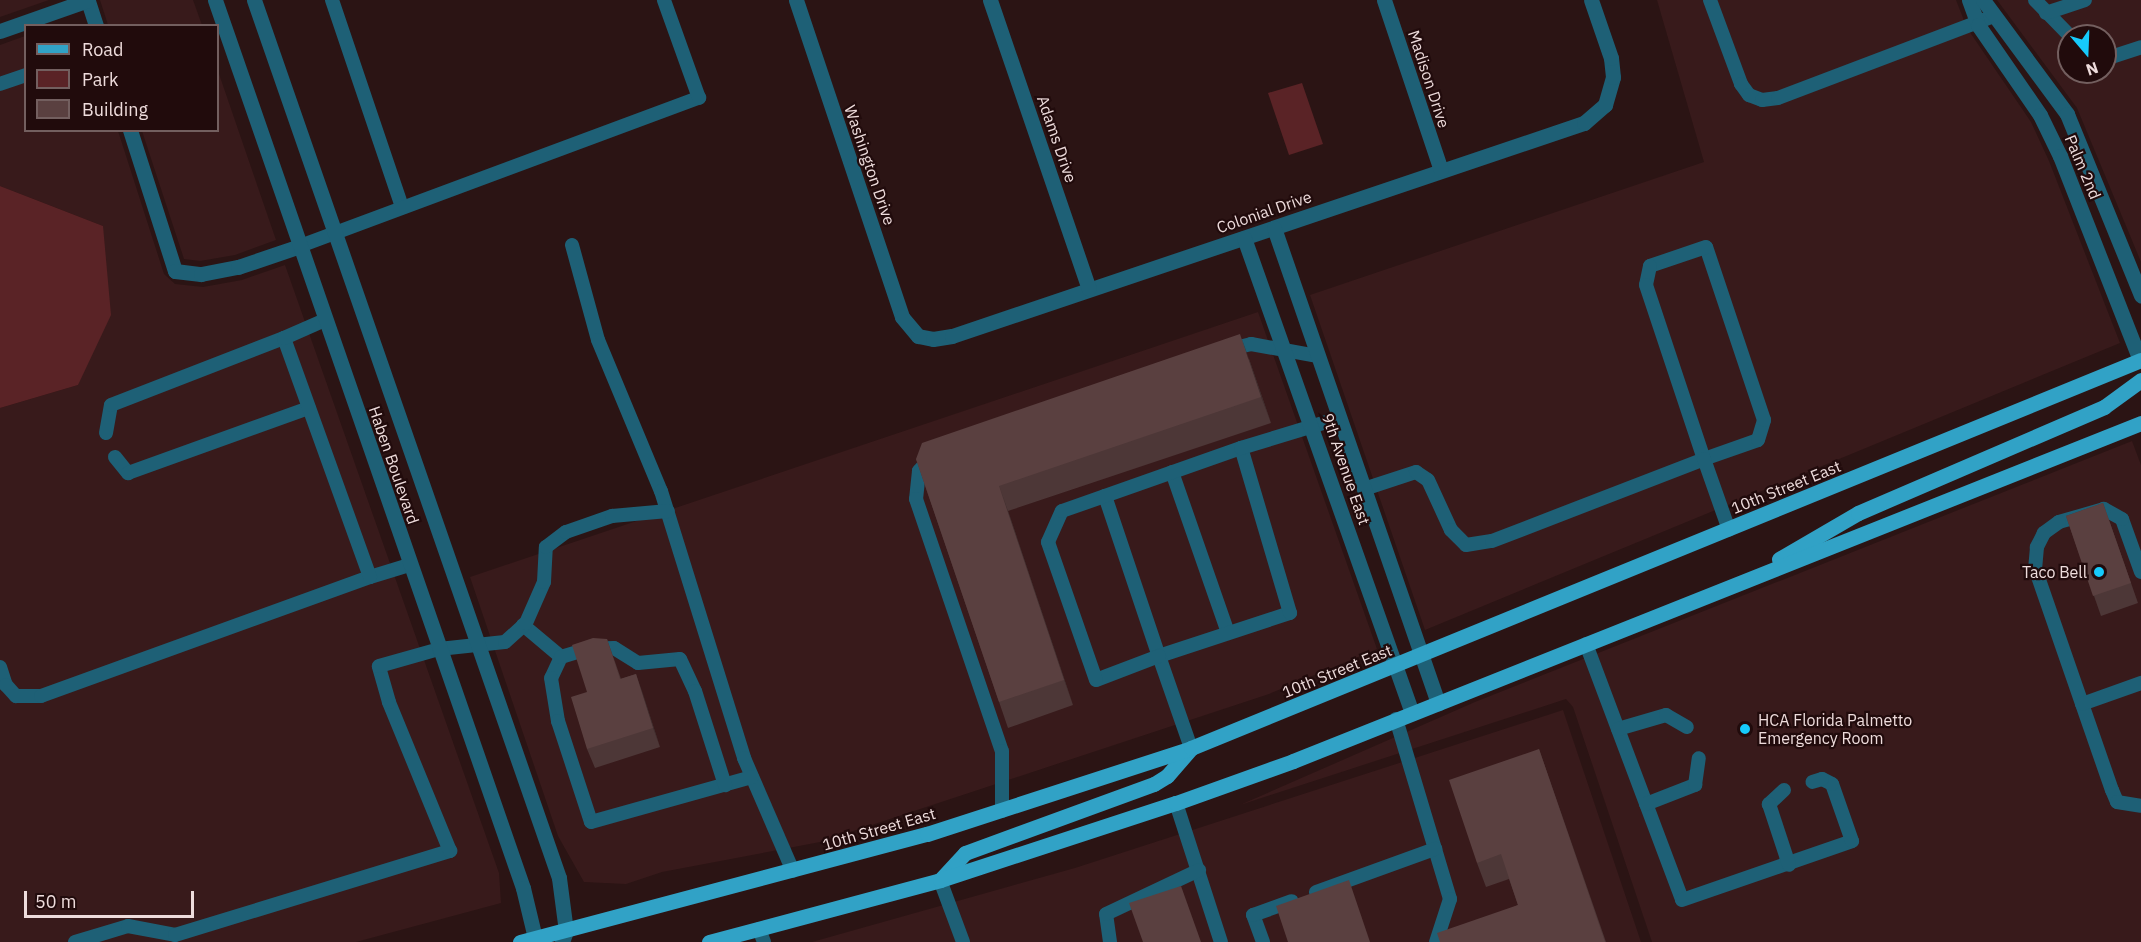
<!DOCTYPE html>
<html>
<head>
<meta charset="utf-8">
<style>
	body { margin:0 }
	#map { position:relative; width:2141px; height:942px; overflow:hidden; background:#2b1414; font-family:"IBM Plex Sans",sans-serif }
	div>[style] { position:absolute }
	.built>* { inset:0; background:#381a1b }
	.green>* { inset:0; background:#5a2326 }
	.service>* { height:14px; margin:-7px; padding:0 7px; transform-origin:7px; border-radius:7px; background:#1e6076 }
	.minor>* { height:15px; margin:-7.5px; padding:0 7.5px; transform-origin:7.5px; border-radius:7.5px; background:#1e6076 }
	.tertiary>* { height:15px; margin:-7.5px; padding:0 7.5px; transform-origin:7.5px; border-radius:7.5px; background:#1e6076 }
	.primary>* { height:15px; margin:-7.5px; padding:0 7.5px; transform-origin:7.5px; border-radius:7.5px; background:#31a2c6 }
	.wall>* { inset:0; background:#4d3737 }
	.shaded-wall>* { inset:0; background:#3f2d2d }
	.building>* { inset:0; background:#5a4040 }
	.dots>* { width:16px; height:16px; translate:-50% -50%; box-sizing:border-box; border:3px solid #210b0c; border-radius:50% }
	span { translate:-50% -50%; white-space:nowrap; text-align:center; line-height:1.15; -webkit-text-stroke:4.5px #210b0c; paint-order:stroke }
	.street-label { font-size:16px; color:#eedcdc }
	.poi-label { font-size:16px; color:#eedcdc }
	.right { translate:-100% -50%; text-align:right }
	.left { translate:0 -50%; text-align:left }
	.legend { position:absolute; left:24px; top:24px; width:195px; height:108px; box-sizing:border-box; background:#210b0c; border:2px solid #735f5f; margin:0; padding:8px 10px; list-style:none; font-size:18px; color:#eedcdc }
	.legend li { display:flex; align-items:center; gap:12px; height:30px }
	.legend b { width:30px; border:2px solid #735f5f }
	.north { position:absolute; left:2057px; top:24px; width:60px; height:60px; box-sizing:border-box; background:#210b0c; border:2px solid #735f5f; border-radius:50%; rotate:161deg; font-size:16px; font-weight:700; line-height:24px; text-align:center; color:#eedcdc }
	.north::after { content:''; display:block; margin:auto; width:21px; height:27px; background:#16cafb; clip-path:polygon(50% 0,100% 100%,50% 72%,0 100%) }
	.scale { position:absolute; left:24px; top:891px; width:170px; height:27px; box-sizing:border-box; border:3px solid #eedcdc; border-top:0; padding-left:8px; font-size:18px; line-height:21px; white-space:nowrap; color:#eedcdc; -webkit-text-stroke:4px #210b0c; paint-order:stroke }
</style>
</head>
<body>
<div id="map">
	<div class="built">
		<div style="clip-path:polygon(0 0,49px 0,0 17px)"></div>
		<div style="clip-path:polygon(100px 0,193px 0,202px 25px,108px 25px)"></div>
		<div style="clip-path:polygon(1657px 0,1956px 0,1967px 28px,2031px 122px,2049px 161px,2120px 343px,1425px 630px,1310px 295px,1704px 162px)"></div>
		<div style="clip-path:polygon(evenodd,1997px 0,2141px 0,2141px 262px,2077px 108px,1997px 0,2069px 36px,2105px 36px,2105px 72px,2069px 72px,2069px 36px)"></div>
		<div style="clip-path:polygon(25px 36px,26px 130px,118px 131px,164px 274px,175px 284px,203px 287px,242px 280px,285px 265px,499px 873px,501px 903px,356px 942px,0 942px,0 408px,78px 385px,103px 226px,0 186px,0 45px)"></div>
		<div style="clip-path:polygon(218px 71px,276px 240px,235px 255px,200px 261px,184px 259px,142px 131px,218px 130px)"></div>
		<div style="clip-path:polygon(1258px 312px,1377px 649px,1269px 694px,820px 842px,662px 872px,626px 884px,584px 882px,558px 836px,470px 577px)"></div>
		<div style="clip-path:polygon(2132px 441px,2141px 465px,2141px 942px,1652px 942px,1573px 707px,1566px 699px,1240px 805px,1475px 702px)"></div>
		<div style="clip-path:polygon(1563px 710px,1641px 942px,812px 942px,1075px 868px)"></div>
	</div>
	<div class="green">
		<div style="clip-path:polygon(1302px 83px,1323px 144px,1289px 155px,1268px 93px)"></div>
		<div style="clip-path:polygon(0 186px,103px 226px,111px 315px,78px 385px,0 408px)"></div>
	</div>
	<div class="service">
		<div style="left:332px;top:0;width:219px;rotate:71.3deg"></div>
		<div style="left:1710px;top:0;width:90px;rotate:69.7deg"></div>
		<div style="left:1741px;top:84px;width:14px;rotate:54deg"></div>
		<div style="left:1749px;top:95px;width:14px;rotate:21deg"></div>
		<div style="left:1762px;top:100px;width:16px;rotate:-7deg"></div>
		<div style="left:1778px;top:98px;width:231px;rotate:-20.8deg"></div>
		<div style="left:2035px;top:0;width:50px;rotate:45.8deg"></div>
		<div style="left:2046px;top:13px;width:41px;rotate:-18.4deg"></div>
		<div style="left:2105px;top:59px;width:38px;rotate:-18deg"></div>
		<div style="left:0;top:84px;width:28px;rotate:-19deg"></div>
		<div style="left:572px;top:245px;width:98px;rotate:74.7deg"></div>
		<div style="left:598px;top:340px;width:164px;rotate:67.4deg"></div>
		<div style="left:661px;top:491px;width:280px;rotate:72.7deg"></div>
		<div style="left:744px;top:758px;width:123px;rotate:66.6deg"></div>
		<div style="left:300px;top:246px;width:426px;rotate:-20.4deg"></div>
		<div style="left:699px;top:98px;width:104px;rotate:-109.7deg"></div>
		<div style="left:1227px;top:350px;width:25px;rotate:-14deg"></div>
		<div style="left:1251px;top:344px;width:68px;rotate:10.2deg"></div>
		<div style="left:106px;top:433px;width:28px;rotate:-80deg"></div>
		<div style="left:111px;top:405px;width:186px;rotate:-21.2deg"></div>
		<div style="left:932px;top:456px;width:20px;rotate:131deg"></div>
		<div style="left:919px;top:471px;width:28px;rotate:96deg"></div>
		<div style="left:916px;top:499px;width:266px;rotate:71.2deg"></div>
		<div style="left:1002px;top:751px;width:60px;rotate:90deg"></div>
		<div style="left:115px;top:457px;width:21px;rotate:51deg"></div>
		<div style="left:128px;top:473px;width:192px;rotate:-19.8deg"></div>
		<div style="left:1172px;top:472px;width:170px;rotate:70.8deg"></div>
		<div style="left:1364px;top:489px;width:55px;rotate:-18.1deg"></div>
		<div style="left:1416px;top:472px;width:14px;rotate:34deg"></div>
		<div style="left:1428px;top:480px;width:55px;rotate:65.3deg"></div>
		<div style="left:1451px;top:530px;width:21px;rotate:45deg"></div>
		<div style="left:1466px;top:545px;width:26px;rotate:-9deg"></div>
		<div style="left:1492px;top:541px;width:227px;rotate:-21.1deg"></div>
		<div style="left:1704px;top:459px;width:57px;rotate:-19.4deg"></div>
		<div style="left:1758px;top:440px;width:21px;rotate:-73deg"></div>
		<div style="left:1764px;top:420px;width:182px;rotate:-108.5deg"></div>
		<div style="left:1706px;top:247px;width:59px;rotate:161.3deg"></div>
		<div style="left:1650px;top:266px;width:19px;rotate:102deg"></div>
		<div style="left:1646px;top:285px;width:183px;rotate:71.6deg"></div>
		<div style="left:1704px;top:459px;width:75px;rotate:70.6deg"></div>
		<div style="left:1105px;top:496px;width:169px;rotate:71.4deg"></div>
		<div style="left:1159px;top:656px;width:138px;rotate:-18.2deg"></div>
		<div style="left:1290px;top:613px;width:172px;rotate:-106.5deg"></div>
		<div style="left:2141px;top:572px;width:56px;rotate:-109.7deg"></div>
		<div style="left:2122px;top:519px;width:21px;rotate:-151deg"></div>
		<div style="left:2104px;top:509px;width:47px;rotate:163.9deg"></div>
		<div style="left:2059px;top:522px;width:19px;rotate:144deg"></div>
		<div style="left:2044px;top:533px;width:16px;rotate:117deg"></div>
		<div style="left:2037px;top:547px;width:21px;rotate:95deg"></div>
		<div style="left:2035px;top:568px;width:235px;rotate:70.9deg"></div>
		<div style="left:2112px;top:790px;width:13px;rotate:67deg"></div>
		<div style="left:2117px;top:802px;width:24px;rotate:9deg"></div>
		<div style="left:370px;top:577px;width:41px;rotate:-17.1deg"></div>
		<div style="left:523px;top:625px;width:50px;rotate:40.1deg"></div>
		<div style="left:561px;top:657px;width:23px;rotate:115deg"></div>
		<div style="left:551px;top:678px;width:44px;rotate:80.8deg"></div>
		<div style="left:558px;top:721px;width:106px;rotate:71.9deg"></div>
		<div style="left:591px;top:822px;width:167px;rotate:-15.6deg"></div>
		<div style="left:1586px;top:644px;width:273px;rotate:69.4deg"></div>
		<div style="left:1682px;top:900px;width:180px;rotate:-19.1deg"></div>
		<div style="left:1852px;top:841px;width:60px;rotate:-109.3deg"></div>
		<div style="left:1832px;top:784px;width:11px;rotate:-153deg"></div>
		<div style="left:1822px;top:779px;width:10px;rotate:163deg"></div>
		<div style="left:561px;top:657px;width:27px;rotate:-17deg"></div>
		<div style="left:587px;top:649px;width:27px;rotate:-2deg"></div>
		<div style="left:614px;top:648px;width:28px;rotate:32deg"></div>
		<div style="left:638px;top:663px;width:42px;rotate:-5.4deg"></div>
		<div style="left:680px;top:659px;width:35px;rotate:65deg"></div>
		<div style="left:695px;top:691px;width:99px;rotate:72.3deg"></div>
		<div style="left:0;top:667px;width:19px;rotate:72deg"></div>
		<div style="left:6px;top:685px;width:15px;rotate:48deg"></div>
		<div style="left:16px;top:696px;width:25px"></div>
		<div style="left:41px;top:696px;width:350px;rotate:-19.9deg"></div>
		<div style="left:370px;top:577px;width:254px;rotate:-109.8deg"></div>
		<div style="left:284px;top:338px;width:45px;rotate:-23.7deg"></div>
		<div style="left:2082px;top:704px;width:63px;rotate:-19.6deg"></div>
		<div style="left:1396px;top:719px;width:188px;rotate:73.3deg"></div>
		<div style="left:1450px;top:899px;width:45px;rotate:108deg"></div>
		<div style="left:1618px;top:729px;width:50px;rotate:-16.3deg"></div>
		<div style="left:1666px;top:715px;width:24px;rotate:30deg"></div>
		<div style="left:1191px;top:748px;width:97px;rotate:-109.2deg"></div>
		<div style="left:1159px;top:656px;width:67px;rotate:159.1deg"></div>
		<div style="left:1096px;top:680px;width:146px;rotate:-109.2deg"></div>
		<div style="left:1048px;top:542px;width:34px;rotate:-66deg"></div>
		<div style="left:1062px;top:511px;width:190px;rotate:-19.4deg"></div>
		<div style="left:1241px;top:448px;width:103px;rotate:-16.9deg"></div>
		<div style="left:1784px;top:790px;width:21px;rotate:137deg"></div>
		<div style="left:1769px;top:804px;width:64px;rotate:71.8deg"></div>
		<div style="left:1176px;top:803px;width:146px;rotate:72.1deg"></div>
		<div style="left:1646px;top:804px;width:53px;rotate:-21.2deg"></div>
		<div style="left:1695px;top:785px;width:27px;rotate:-82deg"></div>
		<div style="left:940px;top:880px;width:66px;rotate:69.6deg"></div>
		<div style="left:1316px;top:892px;width:127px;rotate:-19.9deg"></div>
		<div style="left:759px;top:929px;width:14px;rotate:69deg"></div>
		<div style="left:75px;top:942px;width:55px;rotate:-16.8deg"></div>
		<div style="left:128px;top:926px;width:48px;rotate:10.8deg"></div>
		<div style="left:175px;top:935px;width:288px;rotate:-17deg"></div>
		<div style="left:450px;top:851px;width:161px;rotate:-112.3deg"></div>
		<div style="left:389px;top:702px;width:37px;rotate:-106deg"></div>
		<div style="left:379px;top:666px;width:62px;rotate:-15.8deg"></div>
		<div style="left:439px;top:649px;width:66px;rotate:-6.1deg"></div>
		<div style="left:505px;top:642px;width:28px;rotate:-42deg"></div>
		<div style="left:526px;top:623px;width:45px;rotate:-66.3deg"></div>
		<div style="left:544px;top:582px;width:35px;rotate:-87deg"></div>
		<div style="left:546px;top:547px;width:25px;rotate:-37deg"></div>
		<div style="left:566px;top:532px;width:49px;rotate:-19.2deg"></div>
		<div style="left:612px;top:516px;width:56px;rotate:-5.1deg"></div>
		<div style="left:1110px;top:942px;width:28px;rotate:-98deg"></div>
		<div style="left:1106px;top:914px;width:103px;rotate:-25.3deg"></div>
		<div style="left:1263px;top:942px;width:29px;rotate:-110deg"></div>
		<div style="left:1253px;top:915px;width:41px;rotate:-19.7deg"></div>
	</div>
	<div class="minor">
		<div style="left:796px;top:0;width:334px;rotate:71.5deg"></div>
		<div style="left:902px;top:317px;width:25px;rotate:50deg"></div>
		<div style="left:918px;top:336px;width:15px;rotate:11deg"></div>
		<div style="left:933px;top:339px;width:19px;rotate:-9deg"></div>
		<div style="left:952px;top:336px;width:667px;rotate:-18.63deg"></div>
		<div style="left:1584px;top:123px;width:28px;rotate:-41deg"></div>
		<div style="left:1605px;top:105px;width:29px;rotate:-74deg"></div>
		<div style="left:1613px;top:77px;width:19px;rotate:-96deg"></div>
		<div style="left:1611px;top:58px;width:61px;rotate:-109deg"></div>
		<div style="left:990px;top:0;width:305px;rotate:71.1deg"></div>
		<div style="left:1384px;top:0;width:179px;rotate:71.5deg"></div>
		<div style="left:1969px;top:0;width:27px;rotate:70deg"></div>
		<div style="left:1978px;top:25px;width:109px;rotate:55.4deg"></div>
		<div style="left:2040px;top:115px;width:46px;rotate:64deg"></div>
		<div style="left:2060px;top:156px;width:219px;rotate:68.6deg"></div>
		<div style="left:1983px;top:0;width:142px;rotate:53.6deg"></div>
		<div style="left:2067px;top:114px;width:196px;rotate:67.8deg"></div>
		<div style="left:88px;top:1px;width:26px;rotate:72deg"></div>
		<div style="left:0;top:31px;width:93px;rotate:-19.4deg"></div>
		<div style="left:130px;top:130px;width:148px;rotate:72.3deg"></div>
		<div style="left:175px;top:271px;width:26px;rotate:7deg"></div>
		<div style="left:201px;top:274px;width:38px;rotate:-11deg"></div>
		<div style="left:238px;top:267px;width:65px;rotate:-18.7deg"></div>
		<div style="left:1274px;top:228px;width:503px;rotate:70.95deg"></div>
		<div style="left:1244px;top:238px;width:504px;rotate:70.52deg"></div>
	</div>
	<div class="tertiary">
		<div style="left:215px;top:0;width:940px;rotate:70.87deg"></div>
		<div style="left:523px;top:888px;width:56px;rotate:76.5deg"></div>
		<div style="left:254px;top:0;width:929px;rotate:70.84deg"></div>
		<div style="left:559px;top:878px;width:53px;rotate:82.5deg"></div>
		<div style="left:566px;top:931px;width:12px;rotate:110deg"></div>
	</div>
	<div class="primary">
		<div style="left:1779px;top:559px;width:91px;rotate:-30.2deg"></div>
		<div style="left:1858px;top:513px;width:268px;rotate:-23.3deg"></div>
		<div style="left:2104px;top:407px;width:46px;rotate:-36.1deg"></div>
		<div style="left:940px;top:880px;width:37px;rotate:-47deg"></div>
		<div style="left:965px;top:853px;width:201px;rotate:-20.1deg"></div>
		<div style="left:1154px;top:784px;width:15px;rotate:-32deg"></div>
		<div style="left:1167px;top:776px;width:37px;rotate:-49deg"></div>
		<div style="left:520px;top:942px;width:421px;rotate:-14.9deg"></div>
		<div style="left:927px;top:834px;width:278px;rotate:-18deg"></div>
		<div style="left:1191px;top:748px;width:1026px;rotate:-22.22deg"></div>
		<div style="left:709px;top:942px;width:239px;rotate:-15deg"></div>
		<div style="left:940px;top:880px;width:248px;rotate:-18.1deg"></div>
		<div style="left:1176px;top:803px;width:124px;rotate:-19.7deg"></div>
		<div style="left:1293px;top:761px;width:913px;rotate:-21.73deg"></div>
	</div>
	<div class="wall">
		<div style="clip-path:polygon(1249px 359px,1271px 423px,1008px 511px,1073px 705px,1008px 728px,916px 459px)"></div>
		<div style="clip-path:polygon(2103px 503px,2138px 603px,2101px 616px,2066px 516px)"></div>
		<div style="clip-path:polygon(607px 639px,621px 679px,636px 674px,660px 747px,595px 768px,587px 749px,587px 692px)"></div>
		<div style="clip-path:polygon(1539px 749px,1606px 942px,1440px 942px,1518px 905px,1509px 879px,1486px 887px,1477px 863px)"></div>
	</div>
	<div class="shaded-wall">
		<div style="clip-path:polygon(1240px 334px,1249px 359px,1271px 423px,1261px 397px)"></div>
		<div style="clip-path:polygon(999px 486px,1008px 511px,1073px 705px,1064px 680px)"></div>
		<div style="clip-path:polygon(636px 674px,643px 694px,660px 747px,653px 728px)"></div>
	</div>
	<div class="building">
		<div style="clip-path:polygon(1240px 334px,1261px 397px,999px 486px,1064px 680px,999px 702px,916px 459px,922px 443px)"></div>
		<div style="clip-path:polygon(2103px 503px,2131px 583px,2093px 596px,2066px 516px)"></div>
		<div style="clip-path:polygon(593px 638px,607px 639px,620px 679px,636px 674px,653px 728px,587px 749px,571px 697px,587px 692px,572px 645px)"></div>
		<div style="clip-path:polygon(1539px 749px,1605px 942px,1440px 942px,1437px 933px,1518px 905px,1501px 854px,1477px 863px,1449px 780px)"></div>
		<div style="clip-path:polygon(1349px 880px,1370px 942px,1288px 942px,1276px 906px)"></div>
		<div style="clip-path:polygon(1181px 886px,1201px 942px,1143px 942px,1129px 903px)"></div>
	</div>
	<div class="dots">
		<div style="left:2099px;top:572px;background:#16cafb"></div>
		<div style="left:1745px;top:729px;background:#16cafb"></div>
	</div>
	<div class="street-label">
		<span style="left:1429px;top:79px;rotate:72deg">Madison Drive</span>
		<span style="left:1057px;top:139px;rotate:71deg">Adams Drive</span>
		<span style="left:870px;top:165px;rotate:71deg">Washington Drive</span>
		<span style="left:2083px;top:167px;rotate:67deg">Palm 2nd</span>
		<span style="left:1264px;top:212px;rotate:-19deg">Colonial Drive</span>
		<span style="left:394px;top:465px;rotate:71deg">Haben Boulevard</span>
		<span style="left:1346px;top:469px;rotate:71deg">9th Avenue East</span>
		<span style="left:1786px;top:487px;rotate:-22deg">10th Street East</span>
		<span style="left:1337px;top:671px;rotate:-22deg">10th Street East</span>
		<span style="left:879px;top:829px;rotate:-16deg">10th Street East</span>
	</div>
	<div class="poi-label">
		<span class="right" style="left:2087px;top:572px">Taco Bell</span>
		<span class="left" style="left:1758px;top:729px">HCA Florida Palmetto<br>Emergency Room</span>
	</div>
	<ul class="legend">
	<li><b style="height:8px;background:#31a2c6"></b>Road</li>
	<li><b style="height:16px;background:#5a2326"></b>Park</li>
	<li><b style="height:16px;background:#5a4040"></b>Building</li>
	</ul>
	<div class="north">N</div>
	<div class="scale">50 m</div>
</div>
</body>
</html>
